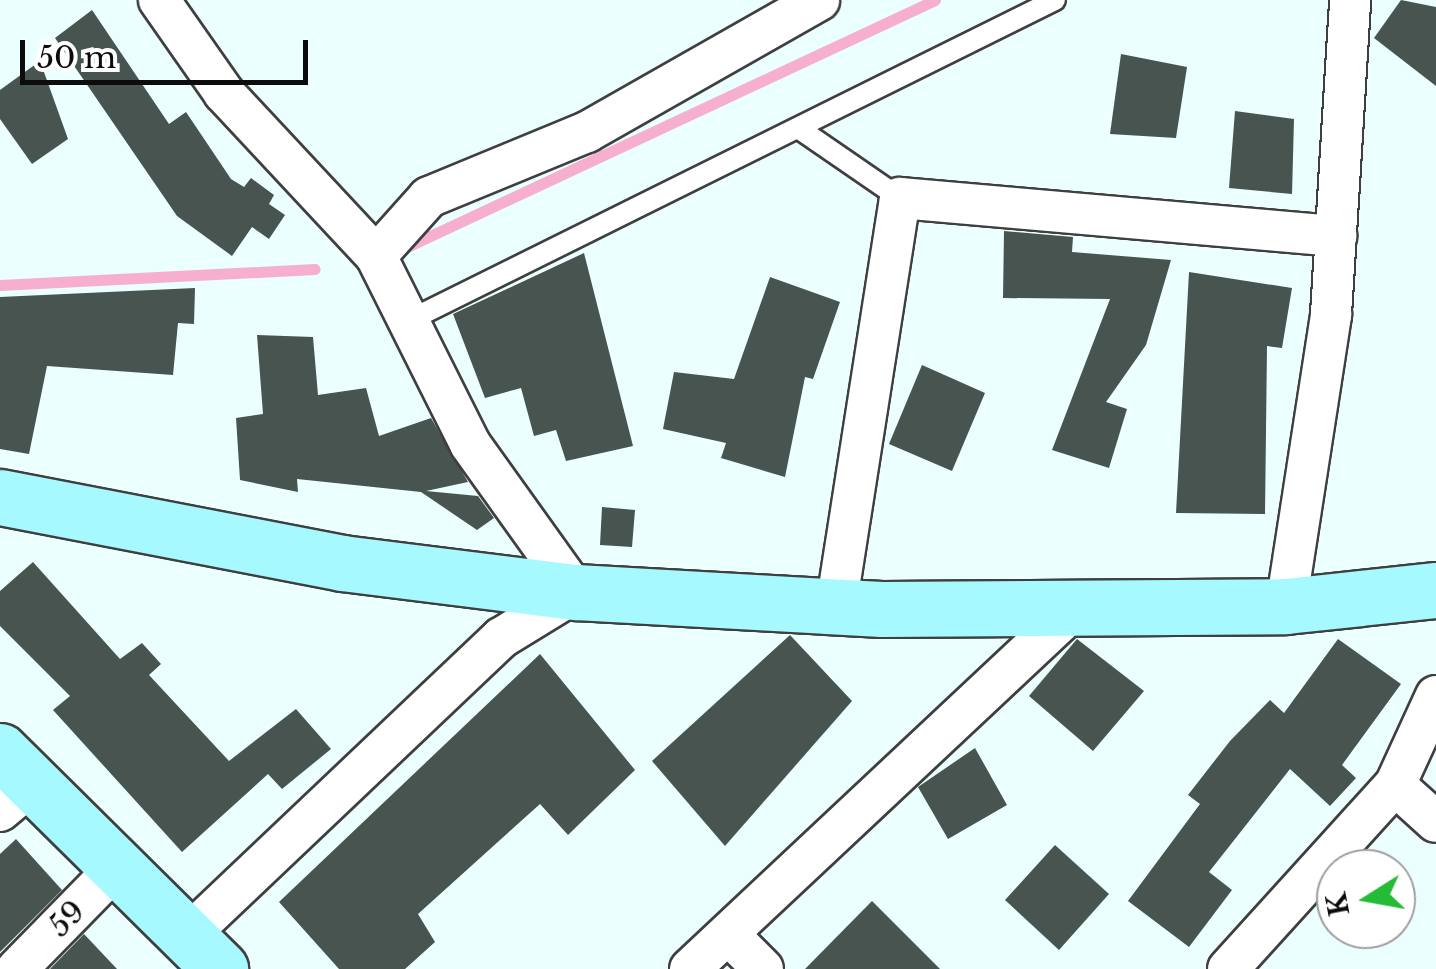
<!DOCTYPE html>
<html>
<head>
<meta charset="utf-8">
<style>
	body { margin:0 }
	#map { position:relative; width:1436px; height:969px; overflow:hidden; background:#eafffe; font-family:"Libre Baskerville",serif }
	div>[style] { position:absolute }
	.stream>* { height:11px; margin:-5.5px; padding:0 5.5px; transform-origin:5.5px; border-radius:5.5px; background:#f6afcf }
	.building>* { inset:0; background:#48544f }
	.roads { filter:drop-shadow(2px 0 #3f3f3f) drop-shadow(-2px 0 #3f3f3f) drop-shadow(0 2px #3f3f3f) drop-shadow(0 -2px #3f3f3f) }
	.lane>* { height:20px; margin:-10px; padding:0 10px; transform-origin:10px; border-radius:10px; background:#fff }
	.street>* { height:40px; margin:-20px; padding:0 20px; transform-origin:20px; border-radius:20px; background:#fff }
	.secondary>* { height:55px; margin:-27.5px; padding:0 27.5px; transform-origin:27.5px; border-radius:27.5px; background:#a5f9ff }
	span { translate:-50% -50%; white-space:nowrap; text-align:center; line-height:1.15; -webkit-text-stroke:10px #fff; paint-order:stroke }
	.street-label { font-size:30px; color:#0c0c0c }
	.north { position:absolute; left:1316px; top:849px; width:100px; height:100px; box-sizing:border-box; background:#fff; border:2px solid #9e9e9e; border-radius:50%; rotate:259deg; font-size:28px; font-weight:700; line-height:40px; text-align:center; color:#0c0c0c }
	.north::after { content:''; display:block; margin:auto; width:35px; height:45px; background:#24bb37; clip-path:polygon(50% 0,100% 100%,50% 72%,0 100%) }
	.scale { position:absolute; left:20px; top:40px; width:288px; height:45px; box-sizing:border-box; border:5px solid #0c0c0c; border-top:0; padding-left:12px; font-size:30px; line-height:35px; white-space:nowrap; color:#0c0c0c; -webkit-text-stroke:8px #fff; paint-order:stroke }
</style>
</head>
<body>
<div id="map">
	<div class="stream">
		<div style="left:396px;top:252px;width:595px;rotate:-25.06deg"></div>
		<div style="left:0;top:285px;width:315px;rotate:-2.9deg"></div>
	</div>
	<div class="building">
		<div style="clip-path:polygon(1401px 0,1436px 7px,1436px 86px,1374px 38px)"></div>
		<div style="clip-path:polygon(92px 10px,169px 124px,186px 112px,231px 179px,244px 187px,251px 178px,274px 195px,269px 204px,285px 215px,269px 239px,252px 227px,232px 256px,177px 216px,55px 38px)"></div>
		<div style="clip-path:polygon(1121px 54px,1187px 67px,1176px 138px,1110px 134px)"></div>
		<div style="clip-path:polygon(40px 61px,68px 139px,32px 164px,0 119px,0 90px)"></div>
		<div style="clip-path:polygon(1235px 111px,1294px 119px,1292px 194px,1229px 188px)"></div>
		<div style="clip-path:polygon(1004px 231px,1073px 237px,1072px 252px,1171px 260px,1146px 345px,1106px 402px,1127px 409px,1109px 468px,1052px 450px,1110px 299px,1003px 298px)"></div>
		<div style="clip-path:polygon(584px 253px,633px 446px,566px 461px,556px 430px,534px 436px,521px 388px,485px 398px,453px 314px)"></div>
		<div style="clip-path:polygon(1189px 272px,1292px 288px,1282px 348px,1267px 346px,1265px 514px,1176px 513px)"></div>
		<div style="clip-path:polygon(770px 277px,840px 302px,813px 379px,805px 377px,785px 477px,721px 458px,726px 443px,663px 429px,674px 372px,734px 379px)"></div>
		<div style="clip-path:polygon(195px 288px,194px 324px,178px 323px,173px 375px,47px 366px,29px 454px,0 449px,0 297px)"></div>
		<div style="clip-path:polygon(257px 335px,313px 337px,318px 395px,366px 388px,379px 436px,431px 418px,468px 482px,426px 491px,478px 496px,494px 518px,477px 530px,421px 492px,297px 479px,298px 492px,240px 480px,236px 418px,263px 414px)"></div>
		<div style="clip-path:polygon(922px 365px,985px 393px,952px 471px,889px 444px)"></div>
		<div style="clip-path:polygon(602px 507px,635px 510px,632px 547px,600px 545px)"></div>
		<div style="clip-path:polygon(33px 562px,120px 659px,142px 643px,161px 664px,149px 675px,229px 761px,296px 709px,331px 749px,282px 789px,268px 774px,182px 852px,53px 710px,70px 696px,0 626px,0 591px)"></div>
		<div style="clip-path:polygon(790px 635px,852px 701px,725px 846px,652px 761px)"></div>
		<div style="clip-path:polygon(1077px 639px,1144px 691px,1093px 751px,1029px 696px)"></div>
		<div style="clip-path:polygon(1338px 639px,1401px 684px,1342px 765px,1356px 778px,1330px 806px,1290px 769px,1209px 872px,1232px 890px,1189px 947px,1128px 901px,1200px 804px,1188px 795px,1230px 741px,1270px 700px,1284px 713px)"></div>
		<div style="clip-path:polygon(540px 654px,635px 770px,568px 835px,540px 804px,418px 914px,435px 942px,405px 969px,339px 969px,279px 902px)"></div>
		<div style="clip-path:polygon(975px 748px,1007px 805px,948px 839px,918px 787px)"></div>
		<div style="clip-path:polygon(16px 839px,62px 890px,0 952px,0 854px)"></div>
		<div style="clip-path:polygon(1055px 845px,1109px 894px,1059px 950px,1005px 900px)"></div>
		<div style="clip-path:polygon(872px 901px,940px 969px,805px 969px)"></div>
		<div style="clip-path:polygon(84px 934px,117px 969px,50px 969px)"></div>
	</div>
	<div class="roads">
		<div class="lane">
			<div style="left:801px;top:130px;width:120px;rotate:34.5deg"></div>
			<div style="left:408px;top:321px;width:722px;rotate:-26.39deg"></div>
		</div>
		<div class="street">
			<div style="left:159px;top:0;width:113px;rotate:55deg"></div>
			<div style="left:224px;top:93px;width:223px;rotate:47deg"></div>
			<div style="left:376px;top:256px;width:210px;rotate:63.4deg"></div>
			<div style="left:470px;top:444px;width:182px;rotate:54.4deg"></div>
			<div style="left:576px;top:592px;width:88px;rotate:148.5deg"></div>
			<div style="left:501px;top:638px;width:431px;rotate:136.5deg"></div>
			<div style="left:376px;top:256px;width:79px;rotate:-48.1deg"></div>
			<div style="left:429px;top:197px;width:171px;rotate:-22.4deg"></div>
			<div style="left:587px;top:132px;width:267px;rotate:-29.6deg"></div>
			<div style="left:1286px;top:606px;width:295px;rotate:-81.2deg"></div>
			<div style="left:1331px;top:314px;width:315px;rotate:-86.5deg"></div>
			<div style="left:836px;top:607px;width:414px;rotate:-81.1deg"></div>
			<div style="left:900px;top:198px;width:438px;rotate:5deg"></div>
			<div style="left:1395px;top:785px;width:55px;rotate:42.1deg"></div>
			<div style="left:0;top:811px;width:42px;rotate:-40.2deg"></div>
			<div style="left:729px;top:935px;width:48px;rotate:45deg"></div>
			<div style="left:17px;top:969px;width:141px;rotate:-45.6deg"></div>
			<div style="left:690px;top:969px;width:529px;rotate:-43.16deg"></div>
			<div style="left:1228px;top:969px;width:248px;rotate:-47.8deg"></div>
			<div style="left:1395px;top:785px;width:98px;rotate:-65.3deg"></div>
		</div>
		<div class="secondary">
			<div style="left:0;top:497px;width:348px;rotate:10.9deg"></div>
			<div style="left:342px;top:563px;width:236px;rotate:7.1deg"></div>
			<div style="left:576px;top:592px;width:306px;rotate:3.2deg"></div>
			<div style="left:882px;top:609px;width:404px;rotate:-0.4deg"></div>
			<div style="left:1286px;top:606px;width:151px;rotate:-6.1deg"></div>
			<div style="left:0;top:751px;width:310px;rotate:44.7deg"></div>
		</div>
	</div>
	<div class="street-label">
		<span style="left:67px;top:919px;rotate:-45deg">59</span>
	</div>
	<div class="north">K</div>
	<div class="scale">50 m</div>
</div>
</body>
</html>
